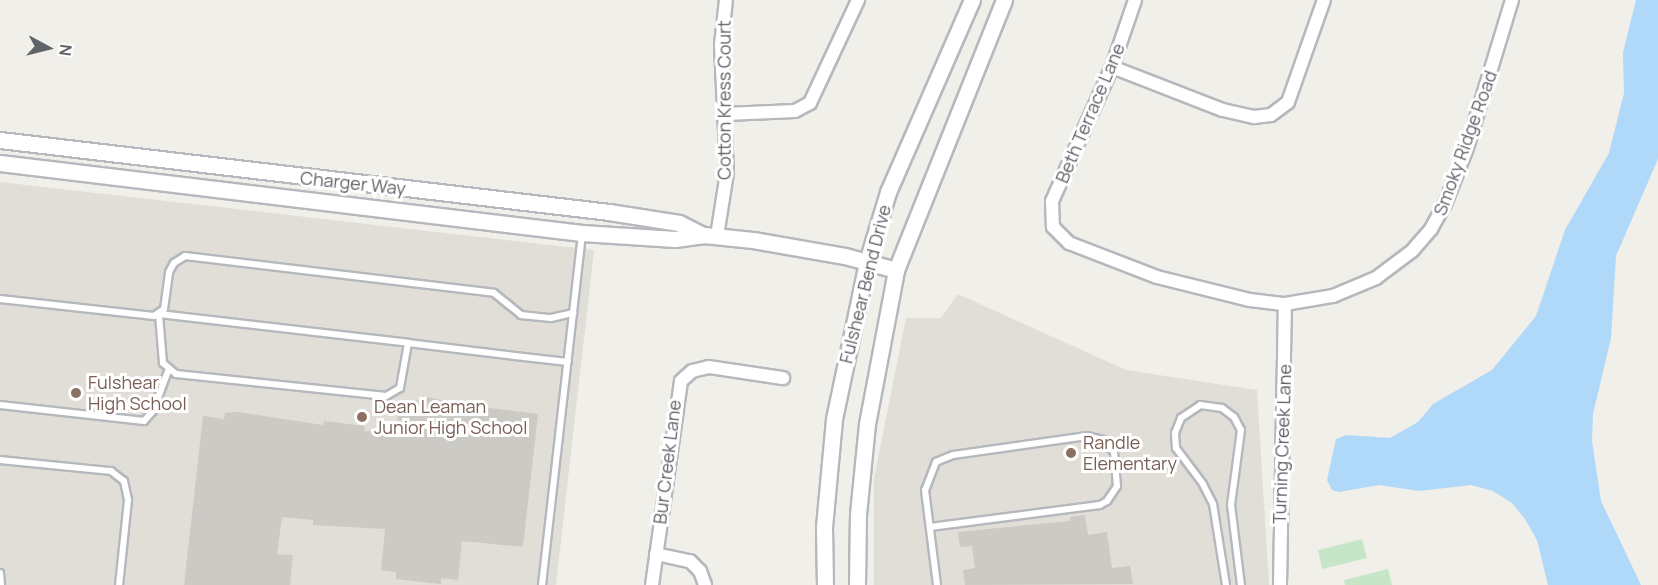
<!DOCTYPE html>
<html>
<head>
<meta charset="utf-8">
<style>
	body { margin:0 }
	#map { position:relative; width:1658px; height:585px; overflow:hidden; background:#f0efe9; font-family:Manrope,sans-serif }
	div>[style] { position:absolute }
	.education>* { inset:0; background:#e0ded7 }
	.green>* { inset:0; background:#c7e6c8 }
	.water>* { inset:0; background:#afd8f9 }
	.building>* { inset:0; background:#cccac5 }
	.roads { filter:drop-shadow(2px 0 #b5b8bc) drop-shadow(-2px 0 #b5b8bc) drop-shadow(0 2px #b5b8bc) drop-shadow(0 -2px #b5b8bc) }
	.service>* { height:6px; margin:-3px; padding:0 3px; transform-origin:3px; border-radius:3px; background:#fff }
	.minor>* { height:12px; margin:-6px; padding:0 6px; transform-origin:6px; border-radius:6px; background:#fff }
	.tertiary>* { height:15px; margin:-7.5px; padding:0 7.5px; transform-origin:7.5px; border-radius:7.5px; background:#fff }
	.dots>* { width:16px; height:16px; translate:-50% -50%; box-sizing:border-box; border:3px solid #fff; border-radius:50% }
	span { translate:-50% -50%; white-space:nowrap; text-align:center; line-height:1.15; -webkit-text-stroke:6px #fff; paint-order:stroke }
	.street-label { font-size:18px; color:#606367 }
	.education-label { font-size:18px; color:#785e54 }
	.left { translate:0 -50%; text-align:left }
	.north { position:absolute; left:18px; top:18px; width:60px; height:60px; -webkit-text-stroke:4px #fff; paint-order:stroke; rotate:97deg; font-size:16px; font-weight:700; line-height:24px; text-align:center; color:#606367 }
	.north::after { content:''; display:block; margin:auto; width:21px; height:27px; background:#606367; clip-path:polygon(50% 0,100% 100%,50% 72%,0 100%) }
</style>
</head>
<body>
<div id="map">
	<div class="education">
		<div style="clip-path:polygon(0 182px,594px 250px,556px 585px,0 585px)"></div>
		<div style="clip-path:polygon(958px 294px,1126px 370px,1257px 390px,1269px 585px,874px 585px,874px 478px,906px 318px,941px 318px)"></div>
	</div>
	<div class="green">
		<div style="clip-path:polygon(1362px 539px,1367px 558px,1322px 569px,1318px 550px)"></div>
		<div style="clip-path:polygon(1388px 569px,1392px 585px,1345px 585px,1344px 580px)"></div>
	</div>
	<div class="water">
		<div style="clip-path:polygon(1636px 0,1658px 0,1658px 159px,1616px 256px,1611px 338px,1593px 414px,1592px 441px,1601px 501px,1641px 585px,1548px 585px,1537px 540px,1525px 519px,1512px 503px,1493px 491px,1471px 485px,1419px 491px,1379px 485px,1339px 492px,1332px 490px,1327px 480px,1336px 439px,1346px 435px,1390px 438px,1418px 422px,1433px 404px,1492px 370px,1536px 316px,1565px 230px,1609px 153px,1624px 93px,1623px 52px)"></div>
	</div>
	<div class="building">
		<div style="clip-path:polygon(427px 397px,461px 404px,460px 412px,481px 414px,482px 407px,538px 414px,523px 547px,462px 541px,458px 580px,441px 578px,441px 584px,396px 579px,396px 572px,381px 570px,385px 529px,313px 525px,313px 520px,282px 517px,277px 554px,293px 555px,290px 585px,184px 585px,203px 416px,224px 419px,225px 413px,237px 412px,323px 425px,324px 421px,365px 426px,364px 431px,396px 434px,399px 404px,414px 406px,415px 400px,426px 401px)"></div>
		<div style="clip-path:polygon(1085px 515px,1088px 535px,1107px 532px,1112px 568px,1130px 566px,1133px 584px,965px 585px,963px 570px,975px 568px,972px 546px,960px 547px,958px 532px,1070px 521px,1070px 517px)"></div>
	</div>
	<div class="roads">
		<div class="service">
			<div style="left:0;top:299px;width:155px;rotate:6.3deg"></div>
			<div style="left:154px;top:316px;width:12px;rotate:-35deg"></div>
			<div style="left:164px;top:309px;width:37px;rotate:-82deg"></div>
			<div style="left:169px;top:272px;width:10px;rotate:-61deg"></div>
			<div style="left:174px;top:263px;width:13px;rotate:-32deg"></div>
			<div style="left:185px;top:256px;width:311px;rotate:6.8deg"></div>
			<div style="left:494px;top:293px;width:35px;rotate:39deg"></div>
			<div style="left:521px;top:315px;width:30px;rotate:6deg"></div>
			<div style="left:551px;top:318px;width:23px;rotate:-13deg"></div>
			<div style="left:408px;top:343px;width:46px;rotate:100.1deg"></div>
			<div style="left:400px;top:388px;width:16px;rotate:150deg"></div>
			<div style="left:386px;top:396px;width:211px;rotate:-174deg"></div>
			<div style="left:176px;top:374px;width:17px;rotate:-140deg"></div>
			<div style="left:163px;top:363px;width:49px;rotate:-94.7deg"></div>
			<div style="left:159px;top:314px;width:251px;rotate:6.6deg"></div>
			<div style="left:408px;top:343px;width:108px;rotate:6.9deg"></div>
			<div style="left:515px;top:356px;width:53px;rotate:6.5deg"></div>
			<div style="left:0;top:405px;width:145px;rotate:6.3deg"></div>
			<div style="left:144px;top:421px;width:13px;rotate:-48deg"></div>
			<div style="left:153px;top:411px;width:43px;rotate:-69.4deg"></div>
			<div style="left:0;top:460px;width:112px;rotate:5.7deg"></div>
			<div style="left:111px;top:471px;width:16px;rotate:38deg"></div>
			<div style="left:124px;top:481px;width:19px;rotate:78deg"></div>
			<div style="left:128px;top:500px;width:85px;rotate:96deg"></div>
			<div style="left:930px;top:527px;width:171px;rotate:-7.4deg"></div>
			<div style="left:1100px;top:505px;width:8px;rotate:-30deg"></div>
			<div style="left:1107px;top:501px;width:18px;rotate:-56deg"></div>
			<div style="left:1117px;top:486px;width:34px;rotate:-95deg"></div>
			<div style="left:1114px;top:452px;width:16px;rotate:-133deg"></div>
			<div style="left:1103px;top:440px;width:16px;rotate:-166deg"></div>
			<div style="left:1087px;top:436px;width:135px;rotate:171.9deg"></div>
			<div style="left:953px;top:455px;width:18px;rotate:158deg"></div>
			<div style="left:936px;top:462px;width:30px;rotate:111deg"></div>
			<div style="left:925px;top:490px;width:96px;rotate:82.8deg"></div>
			<div style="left:0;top:573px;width:12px;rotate:85deg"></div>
			<div style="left:542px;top:585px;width:353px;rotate:-83.5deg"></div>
			<div style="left:1226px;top:585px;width:82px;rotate:-99.1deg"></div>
			<div style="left:1213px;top:504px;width:22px;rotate:-117deg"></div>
			<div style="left:1203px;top:484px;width:45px;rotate:-126.9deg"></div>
			<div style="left:1176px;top:448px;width:15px;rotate:-94deg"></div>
			<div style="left:1175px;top:433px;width:16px;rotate:-68deg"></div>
			<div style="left:1181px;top:418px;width:23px;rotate:-34deg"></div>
			<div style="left:1200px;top:405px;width:22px;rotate:8deg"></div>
			<div style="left:1222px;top:408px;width:15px;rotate:37deg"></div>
			<div style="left:1234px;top:417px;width:15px;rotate:62deg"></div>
			<div style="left:1241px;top:430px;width:76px;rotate:97.6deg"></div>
			<div style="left:1231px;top:505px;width:81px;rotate:82.9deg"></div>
		</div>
		<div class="minor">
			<div style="left:1135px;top:0;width:71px;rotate:108.9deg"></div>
			<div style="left:1112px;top:67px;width:147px;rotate:114.1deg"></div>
			<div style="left:1052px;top:201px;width:26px;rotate:88deg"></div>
			<div style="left:1053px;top:227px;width:23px;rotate:45deg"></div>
			<div style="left:1069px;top:243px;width:94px;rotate:21.1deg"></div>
			<div style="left:1157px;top:277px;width:96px;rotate:13.9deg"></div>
			<div style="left:1250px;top:300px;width:35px;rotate:7deg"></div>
			<div style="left:1285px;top:304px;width:49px;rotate:-9.5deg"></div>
			<div style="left:1333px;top:296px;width:47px;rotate:-22.7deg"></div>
			<div style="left:1376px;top:278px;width:45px;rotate:-36.9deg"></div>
			<div style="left:1412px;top:251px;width:29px;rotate:-49deg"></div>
			<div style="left:1431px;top:229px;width:29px;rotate:-61deg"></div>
			<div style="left:1445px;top:204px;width:60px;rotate:-68.6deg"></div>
			<div style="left:1467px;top:148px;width:155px;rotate:-73.1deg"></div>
			<div style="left:1112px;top:67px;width:119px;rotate:21.2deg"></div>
			<div style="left:1223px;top:110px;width:32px;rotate:13deg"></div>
			<div style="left:1254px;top:117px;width:17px;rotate:-7deg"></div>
			<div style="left:1271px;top:115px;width:21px;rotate:-37deg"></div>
			<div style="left:1288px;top:102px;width:108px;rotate:-70.6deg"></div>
			<div style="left:726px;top:114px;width:69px;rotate:-2.5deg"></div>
			<div style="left:795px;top:111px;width:17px;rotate:-28deg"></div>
			<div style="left:810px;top:103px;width:114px;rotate:-65deg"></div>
			<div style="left:717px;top:236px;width:64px;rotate:-81deg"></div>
			<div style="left:727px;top:173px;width:128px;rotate:-92.7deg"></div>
			<div style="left:721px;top:45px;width:45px;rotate:-83.7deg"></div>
			<div style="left:656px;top:554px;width:35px;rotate:12deg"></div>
			<div style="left:690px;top:561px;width:14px;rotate:45deg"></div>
			<div style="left:700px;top:571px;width:15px;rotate:70deg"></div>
			<div style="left:652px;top:585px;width:206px;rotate:-81.9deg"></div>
			<div style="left:681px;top:381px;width:15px;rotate:-42deg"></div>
			<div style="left:692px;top:371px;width:17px;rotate:-13deg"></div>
			<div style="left:709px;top:367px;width:75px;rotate:8.5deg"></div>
			<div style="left:1280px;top:585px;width:281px;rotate:-89deg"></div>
		</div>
		<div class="tertiary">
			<div style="left:0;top:140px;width:613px;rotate:6.74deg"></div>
			<div style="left:609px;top:212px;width:71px;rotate:8.9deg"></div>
			<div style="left:679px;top:223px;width:27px;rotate:27deg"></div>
			<div style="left:0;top:163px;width:586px;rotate:6.86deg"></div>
			<div style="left:582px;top:233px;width:93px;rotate:3.7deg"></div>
			<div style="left:675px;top:239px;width:29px;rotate:-8deg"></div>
			<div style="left:704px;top:235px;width:49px;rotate:5.8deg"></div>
			<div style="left:753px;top:240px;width:93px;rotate:9.9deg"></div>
			<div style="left:845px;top:256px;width:53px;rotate:15.4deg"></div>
			<div style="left:825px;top:585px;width:58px;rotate:-91deg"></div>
			<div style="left:824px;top:527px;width:108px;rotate:-84.7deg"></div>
			<div style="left:834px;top:419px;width:160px;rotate:-78.1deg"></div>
			<div style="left:867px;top:262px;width:73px;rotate:-73.3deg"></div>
			<div style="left:888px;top:192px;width:210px;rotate:-66.4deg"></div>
			<div style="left:857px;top:585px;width:71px;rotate:-89.2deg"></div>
			<div style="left:858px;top:514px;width:90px;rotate:-84.3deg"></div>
			<div style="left:867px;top:424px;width:157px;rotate:-79.3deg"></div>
			<div style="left:896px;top:270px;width:291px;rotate:-68.2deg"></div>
		</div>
	</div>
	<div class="dots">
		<div style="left:76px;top:393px;background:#8d6e63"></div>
		<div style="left:362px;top:417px;background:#8d6e63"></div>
		<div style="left:1071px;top:453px;background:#8d6e63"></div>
	</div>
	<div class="street-label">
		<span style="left:724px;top:100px;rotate:-90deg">Cotton Kress Court</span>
		<span style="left:1090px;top:113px;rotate:-67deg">Beth Terrace Lane</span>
		<span style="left:1465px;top:143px;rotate:-70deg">Smoky Ridge Road</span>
		<span style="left:353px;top:183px;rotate:6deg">Charger Way</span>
		<span style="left:865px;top:284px;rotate:-76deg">Fulshear Bend Drive</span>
		<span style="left:1282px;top:444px;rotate:-88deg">Turning Creek Lane</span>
		<span style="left:667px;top:462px;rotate:-83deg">Bur Creek Lane</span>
	</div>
	<div class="education-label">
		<span class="left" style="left:88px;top:393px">Fulshear<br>High School</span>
		<span class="left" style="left:374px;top:417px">Dean Leaman<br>Junior High School</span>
		<span class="left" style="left:1083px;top:453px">Randle<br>Elementary</span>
	</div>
	<div class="north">N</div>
</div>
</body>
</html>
